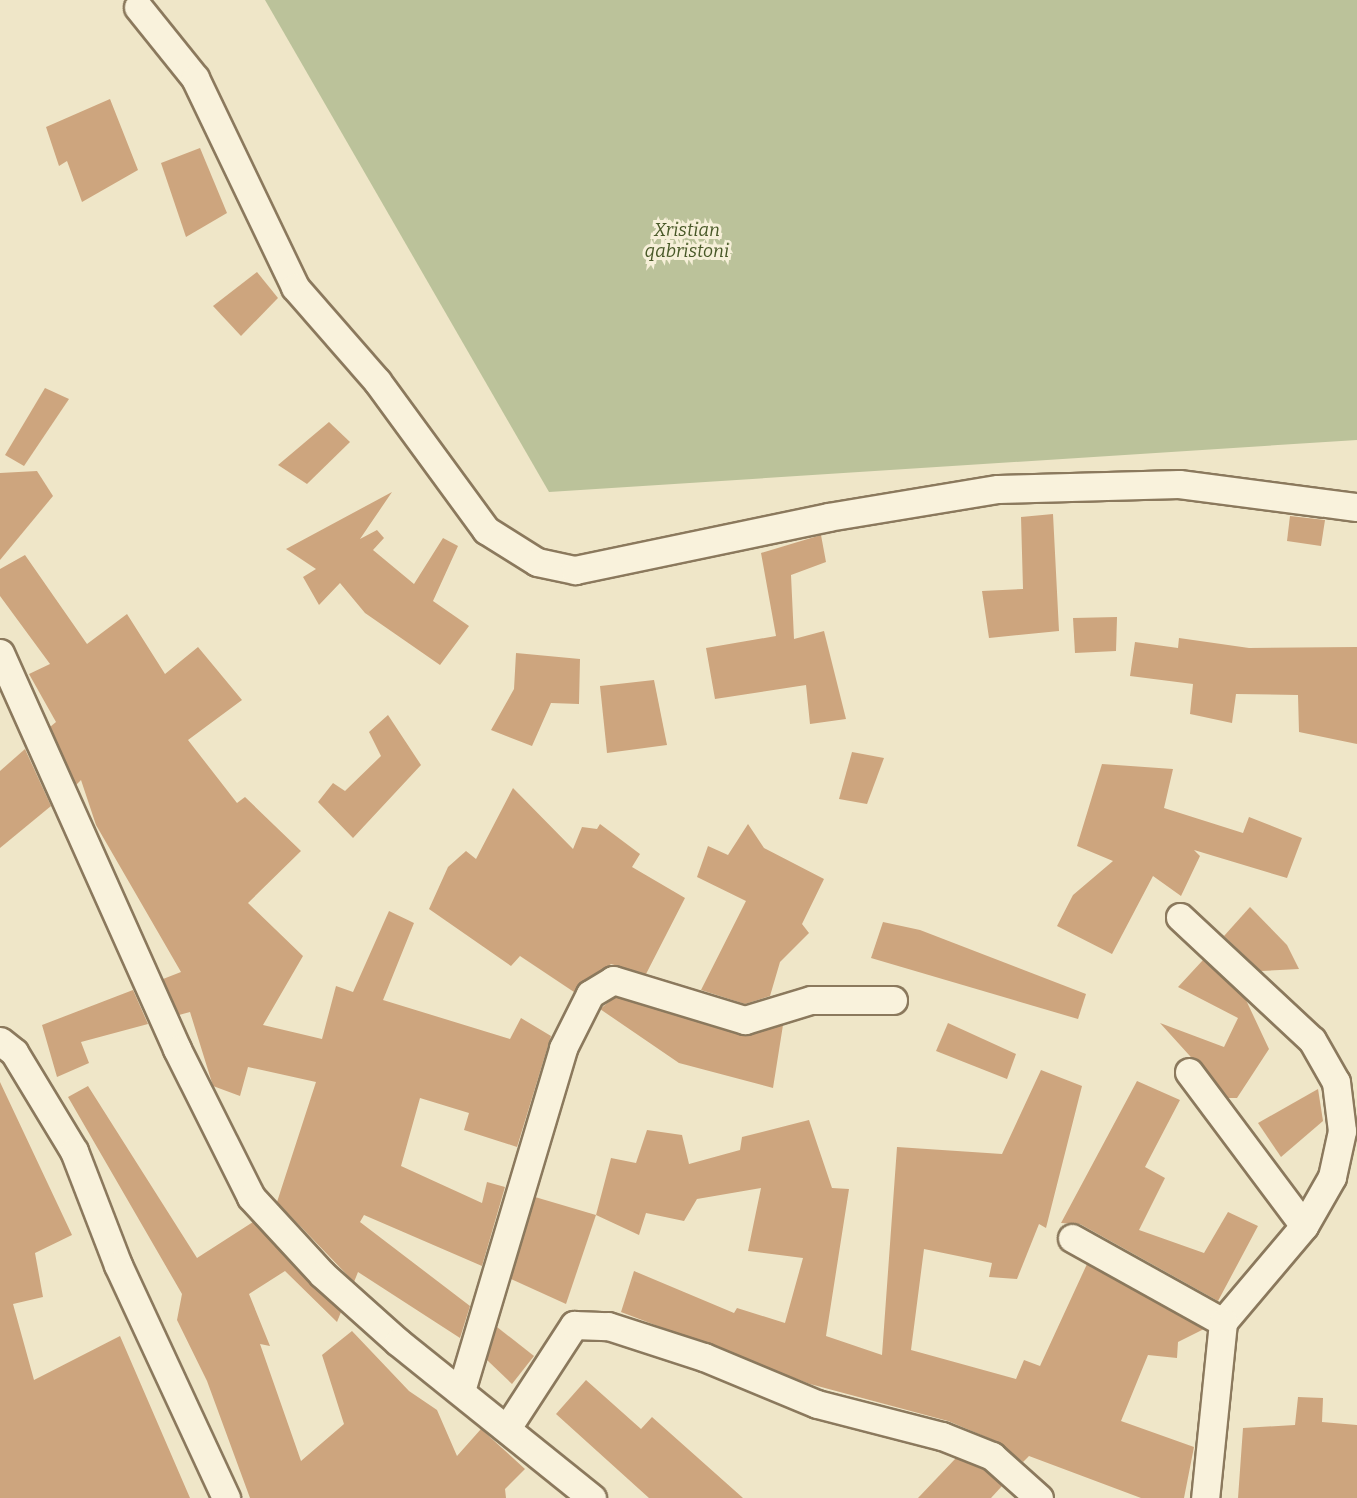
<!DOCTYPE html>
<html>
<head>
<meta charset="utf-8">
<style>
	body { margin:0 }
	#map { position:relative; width:1357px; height:1498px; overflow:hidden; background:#efe6c8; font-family:Bitter,serif }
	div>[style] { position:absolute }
	.cemetery>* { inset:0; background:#bbc29a }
	.building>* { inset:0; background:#cda57e }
	.roads { filter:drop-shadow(2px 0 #8b795d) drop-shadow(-2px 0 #8b795d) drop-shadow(0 2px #8b795d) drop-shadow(0 -2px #8b795d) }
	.street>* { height:27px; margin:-13.5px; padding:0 13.5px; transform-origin:13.5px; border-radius:13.5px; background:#f9f2dc }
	span { translate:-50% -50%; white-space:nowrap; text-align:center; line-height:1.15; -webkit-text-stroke:6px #f6efd8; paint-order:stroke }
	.park-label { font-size:18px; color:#485827; font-style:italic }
</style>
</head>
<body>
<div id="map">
	<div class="cemetery">
		<div style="clip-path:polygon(265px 0,1357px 0,1357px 440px,549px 492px)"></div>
	</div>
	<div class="building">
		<div style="clip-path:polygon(110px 99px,138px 170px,82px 202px,67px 161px,59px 166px,46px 127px)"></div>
		<div style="clip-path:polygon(200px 148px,227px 213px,186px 237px,161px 163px)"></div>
		<div style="clip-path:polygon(257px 272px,278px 298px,241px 336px,213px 306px)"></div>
		<div style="clip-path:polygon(45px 388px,69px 399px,24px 466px,5px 455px)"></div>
		<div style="clip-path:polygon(329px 422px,350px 442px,307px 484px,278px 465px)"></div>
		<div style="clip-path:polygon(37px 471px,53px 496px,0 560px,0 473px)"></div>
		<div style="clip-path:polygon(392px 492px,360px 539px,377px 530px,384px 538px,373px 550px,414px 584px,443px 538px,458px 546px,433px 601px,469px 626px,440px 665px,365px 613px,340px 583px,319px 605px,303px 577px,316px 569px,286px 549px)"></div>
		<div style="clip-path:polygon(1053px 514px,1059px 631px,989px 638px,982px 591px,1023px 589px,1021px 517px)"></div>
		<div style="clip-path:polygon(1290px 516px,1325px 520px,1321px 546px,1287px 541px)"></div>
		<div style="clip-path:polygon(821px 535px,826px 562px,791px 575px,794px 639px,824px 631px,846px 719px,810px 724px,806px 685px,715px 699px,706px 648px,776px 636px,761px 553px)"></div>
		<div style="clip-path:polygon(25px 555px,87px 644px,127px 614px,165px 674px,198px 647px,242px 700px,188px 740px,237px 803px,245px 797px,301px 851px,248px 903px,303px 956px,263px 1025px,322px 1039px,336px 986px,353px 992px,389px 911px,414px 923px,383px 1000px,510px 1039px,521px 1018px,551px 1036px,517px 1147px,464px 1130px,469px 1113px,420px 1098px,401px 1166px,482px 1203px,487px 1182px,505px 1187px,482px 1266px,364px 1215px,360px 1222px,470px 1306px,460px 1338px,358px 1272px,354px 1282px,277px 1202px,316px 1082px,248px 1067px,240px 1096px,213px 1086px,190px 1012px,179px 1015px,163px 979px,181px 972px,96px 825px,81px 780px,76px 785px,50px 727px,56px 722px,29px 674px,50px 664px,0 596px,0 569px)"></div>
		<div style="clip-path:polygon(1117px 617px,1116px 651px,1075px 653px,1073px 618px)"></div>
		<div style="clip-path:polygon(1179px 638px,1249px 648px,1357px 647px,1357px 744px,1299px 732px,1298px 695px,1236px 694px,1232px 723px,1190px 714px,1193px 684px,1130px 676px,1135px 642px,1178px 648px)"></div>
		<div style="clip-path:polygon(516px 653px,580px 659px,579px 704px,551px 703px,532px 746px,491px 730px,514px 689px)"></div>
		<div style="clip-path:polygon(654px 680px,667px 745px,607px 753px,600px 686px)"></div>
		<div style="clip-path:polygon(388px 715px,421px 765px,353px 838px,318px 802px,333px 783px,345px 791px,381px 756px,369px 732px)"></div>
		<div style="clip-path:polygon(25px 749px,51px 806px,0 848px,0 771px)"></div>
		<div style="clip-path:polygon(852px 752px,884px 758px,867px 804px,839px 799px)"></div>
		<div style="clip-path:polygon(1102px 764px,1173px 769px,1164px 808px,1243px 833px,1249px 817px,1302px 838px,1287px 878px,1194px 850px,1200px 856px,1181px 896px,1153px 876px,1112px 954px,1057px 926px,1073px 895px,1113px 861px,1077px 846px)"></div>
		<div style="clip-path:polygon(513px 788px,573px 849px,582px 827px,597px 829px,600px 824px,640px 854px,632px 867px,685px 898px,646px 974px,611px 964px,574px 992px,520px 956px,511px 966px,429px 909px,448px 867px,466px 851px,476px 859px)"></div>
		<div style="clip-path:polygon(748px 824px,764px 848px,824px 879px,802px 924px,809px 933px,780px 962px,770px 996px,745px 1004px,701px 990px,746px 901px,697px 877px,708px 846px,728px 855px)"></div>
		<div style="clip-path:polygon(1250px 907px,1287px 945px,1299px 969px,1261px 971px,1224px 936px)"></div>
		<div style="clip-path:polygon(883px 922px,920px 930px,1086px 994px,1078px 1019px,871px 958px)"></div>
		<div style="clip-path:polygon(1203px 960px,1246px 1000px,1269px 1049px,1237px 1098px,1228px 1098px,1160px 1023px,1224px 1047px,1238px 1018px,1178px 987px)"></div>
		<div style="clip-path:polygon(133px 990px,148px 1024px,81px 1042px,89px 1063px,57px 1077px,42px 1025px)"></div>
		<div style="clip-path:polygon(615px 997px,740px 1035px,783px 1025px,773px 1088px,679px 1063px,600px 1009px)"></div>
		<div style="clip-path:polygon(948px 1023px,1016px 1054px,1007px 1079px,936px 1051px)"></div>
		<div style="clip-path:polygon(1041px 1070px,1082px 1086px,1046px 1228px,1039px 1224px,1017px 1279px,989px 1277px,992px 1263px,924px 1249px,911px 1350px,1016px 1379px,1024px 1360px,1040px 1366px,1087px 1264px,1204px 1329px,1178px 1342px,1177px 1358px,1148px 1355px,1121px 1421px,1194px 1447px,1184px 1498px,1141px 1498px,1029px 1456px,1023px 1462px,998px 1442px,948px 1421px,810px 1384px,621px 1312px,634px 1271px,734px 1313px,737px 1308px,785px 1323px,803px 1258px,748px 1251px,761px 1188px,697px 1199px,684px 1221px,646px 1213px,639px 1235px,596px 1215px,611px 1158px,636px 1163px,647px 1130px,682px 1135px,689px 1164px,740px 1150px,742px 1137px,809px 1120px,832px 1188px,849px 1189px,826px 1336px,882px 1355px,897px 1147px,1002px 1154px)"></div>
		<div style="clip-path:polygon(1137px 1081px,1180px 1100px,1145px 1167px,1165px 1178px,1139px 1230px,1204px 1253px,1228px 1212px,1258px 1226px,1218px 1301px,1080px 1224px,1061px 1223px)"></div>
		<div style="clip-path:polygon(0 1082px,72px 1235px,35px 1253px,43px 1297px,13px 1304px,34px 1380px,120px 1336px,190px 1498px,0 1498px)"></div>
		<div style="clip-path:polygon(88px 1086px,197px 1258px,253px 1222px,341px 1312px,337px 1322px,285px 1271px,249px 1294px,270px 1346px,260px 1344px,301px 1461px,344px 1424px,322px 1355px,352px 1331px,409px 1391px,437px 1410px,457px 1456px,481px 1429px,525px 1469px,505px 1489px,506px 1498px,250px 1498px,207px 1381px,177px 1320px,182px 1294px,68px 1097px)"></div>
		<div style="clip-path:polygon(1318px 1089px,1323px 1121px,1281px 1157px,1258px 1123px)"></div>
		<div style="clip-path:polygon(535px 1197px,596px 1215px,566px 1304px,511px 1279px)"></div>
		<div style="clip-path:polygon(497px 1327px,534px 1356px,512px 1384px,487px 1360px)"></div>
		<div style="clip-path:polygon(586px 1380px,641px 1429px,652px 1417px,743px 1498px,649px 1498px,556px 1414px)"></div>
		<div style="clip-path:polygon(1298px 1397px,1323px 1398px,1322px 1422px,1357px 1425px,1357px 1498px,1238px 1498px,1243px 1428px,1295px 1425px)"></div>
		<div style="clip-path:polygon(956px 1458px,984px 1470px,1002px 1486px,991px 1498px,918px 1498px)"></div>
	</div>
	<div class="roads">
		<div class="street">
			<div style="left:138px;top:7px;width:91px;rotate:51.2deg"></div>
			<div style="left:195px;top:78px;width:232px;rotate:64.4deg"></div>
			<div style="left:295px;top:287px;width:125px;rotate:48.9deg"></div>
			<div style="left:377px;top:381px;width:185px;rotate:53.8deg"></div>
			<div style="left:486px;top:530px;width:60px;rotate:32.1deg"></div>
			<div style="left:537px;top:562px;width:39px;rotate:12deg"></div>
			<div style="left:575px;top:570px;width:258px;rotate:-11.8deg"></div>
			<div style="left:828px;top:517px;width:172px;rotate:-9.4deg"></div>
			<div style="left:998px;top:489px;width:181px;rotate:-1.6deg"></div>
			<div style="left:1179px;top:484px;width:179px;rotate:7.4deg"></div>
			<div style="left:0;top:653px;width:434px;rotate:65.9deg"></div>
			<div style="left:177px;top:1049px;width:165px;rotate:63.4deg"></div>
			<div style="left:251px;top:1197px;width:105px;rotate:47.3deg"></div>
			<div style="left:322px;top:1274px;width:102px;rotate:41.8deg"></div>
			<div style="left:398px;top:1342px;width:249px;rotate:38.8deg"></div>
			<div style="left:1180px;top:917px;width:180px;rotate:43deg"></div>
			<div style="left:1312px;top:1040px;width:48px;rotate:60.3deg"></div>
			<div style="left:1336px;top:1082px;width:49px;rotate:83deg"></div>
			<div style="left:1342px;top:1131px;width:47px;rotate:102.3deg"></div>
			<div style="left:1332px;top:1177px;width:56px;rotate:119.7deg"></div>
			<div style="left:1304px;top:1226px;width:126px;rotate:130.2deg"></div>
			<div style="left:0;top:1041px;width:18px;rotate:38deg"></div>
			<div style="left:14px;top:1052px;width:116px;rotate:58.8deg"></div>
			<div style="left:74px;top:1151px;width:122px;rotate:68.9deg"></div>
			<div style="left:118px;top:1265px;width:257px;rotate:65.1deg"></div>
			<div style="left:1189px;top:1072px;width:192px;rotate:53.2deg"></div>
			<div style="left:1072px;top:1238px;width:173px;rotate:29.1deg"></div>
			<div style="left:1223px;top:1322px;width:177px;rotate:95.8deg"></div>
			<div style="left:461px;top:1391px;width:358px;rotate:-73.4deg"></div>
			<div style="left:563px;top:1048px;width:60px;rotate:-63.4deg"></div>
			<div style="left:590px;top:994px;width:27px;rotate:-31deg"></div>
			<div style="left:613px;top:980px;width:138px;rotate:16.9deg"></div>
			<div style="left:745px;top:1020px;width:69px;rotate:-16.9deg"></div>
			<div style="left:811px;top:1000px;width:82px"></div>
			<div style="left:507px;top:1428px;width:123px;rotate:-57deg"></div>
			<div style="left:574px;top:1325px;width:34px;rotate:2deg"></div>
			<div style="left:608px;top:1326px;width:101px;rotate:17.9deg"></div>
			<div style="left:704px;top:1357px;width:122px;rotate:22.6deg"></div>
			<div style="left:817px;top:1404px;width:129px;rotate:14.4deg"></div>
			<div style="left:942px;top:1436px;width:54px;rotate:21.8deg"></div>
			<div style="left:992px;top:1456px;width:63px;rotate:41.8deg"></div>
		</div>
	</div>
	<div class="park-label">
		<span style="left:687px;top:241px">Xristian<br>qabristoni</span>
	</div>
</div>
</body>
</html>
